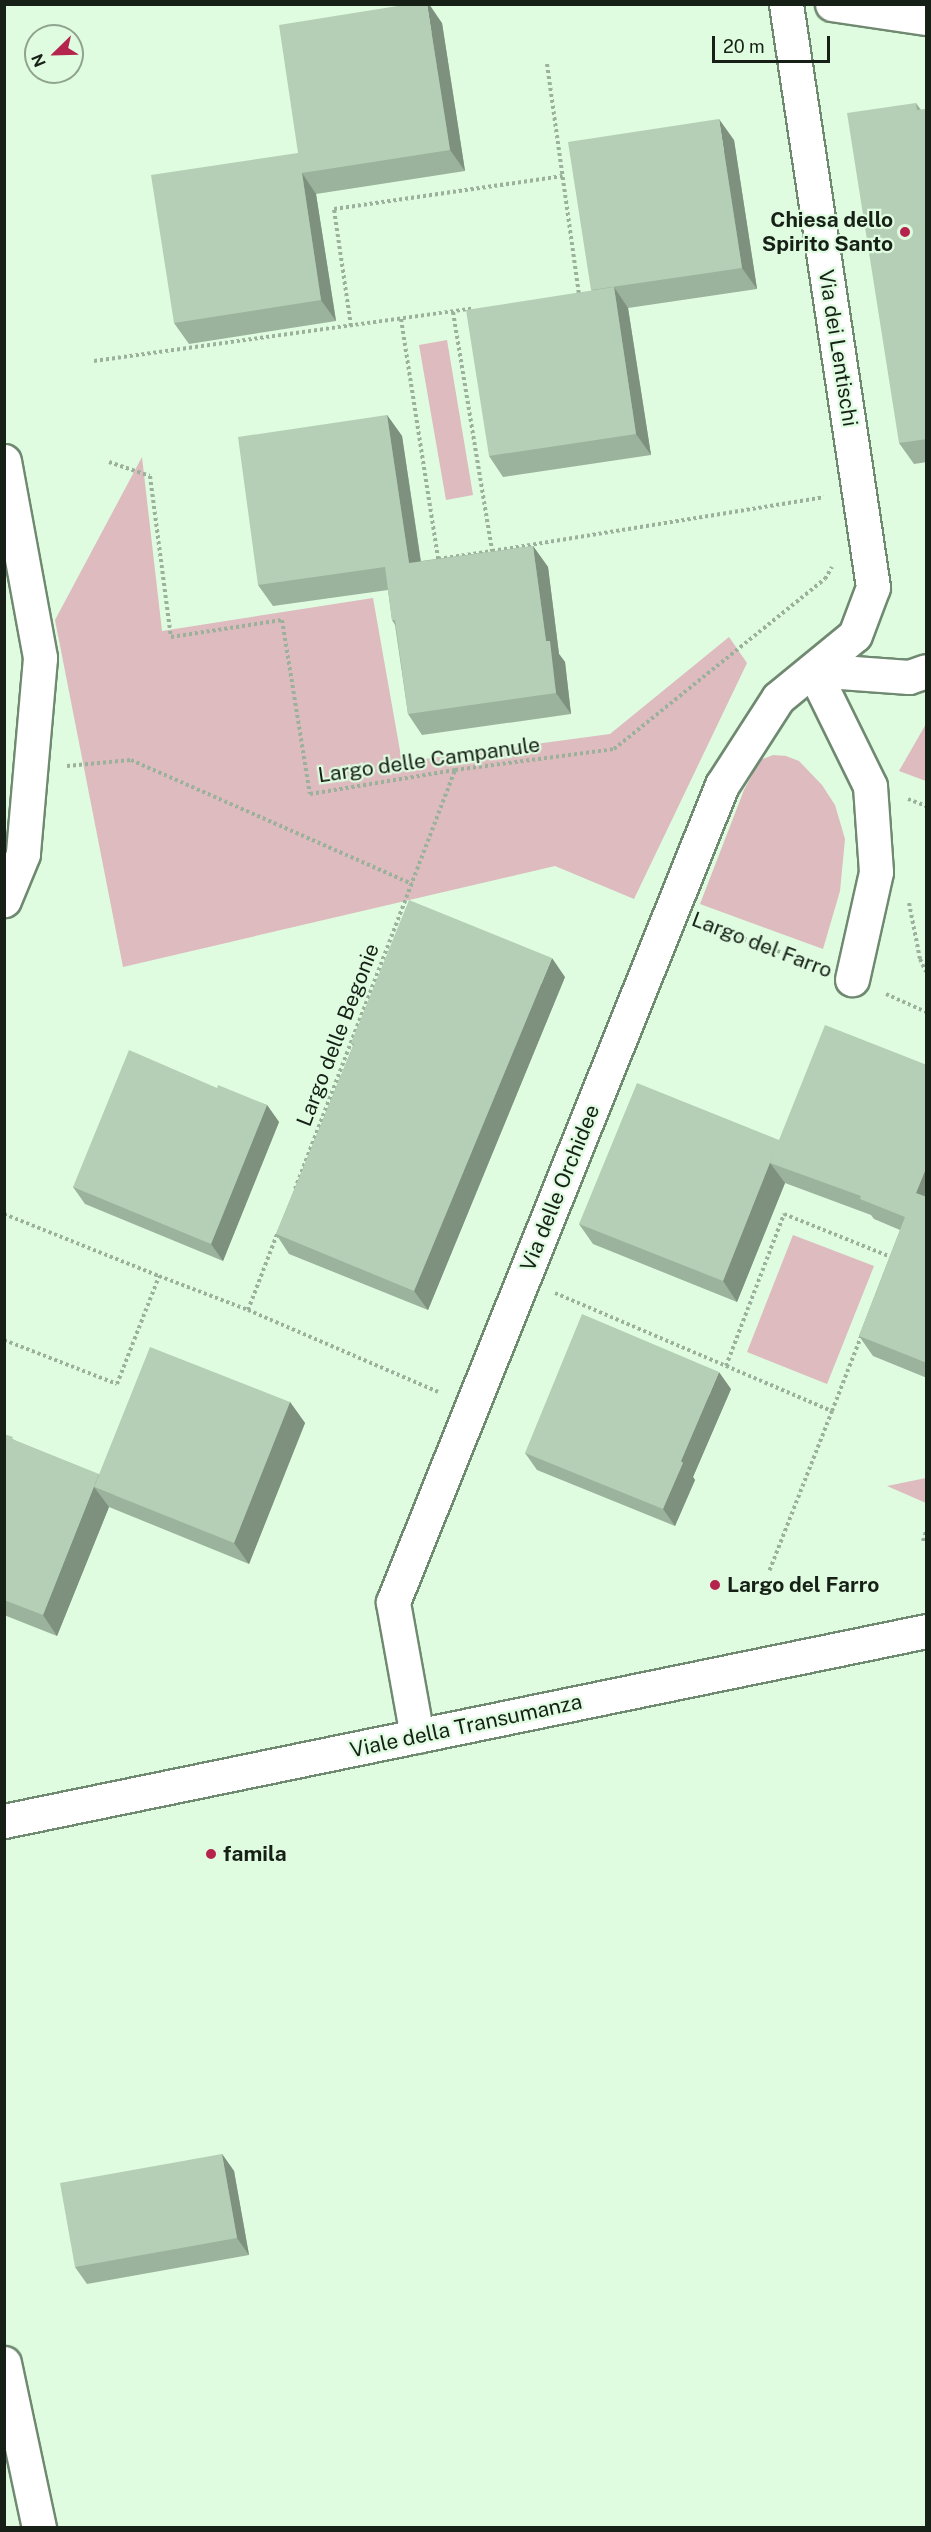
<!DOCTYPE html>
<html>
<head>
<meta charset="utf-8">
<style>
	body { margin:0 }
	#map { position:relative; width:931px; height:2532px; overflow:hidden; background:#dffbe0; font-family:"Public Sans",sans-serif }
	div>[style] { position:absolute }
	.green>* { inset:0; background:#ddbbbe }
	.path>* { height:4px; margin-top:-2px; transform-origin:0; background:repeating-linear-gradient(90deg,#9bb19c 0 3px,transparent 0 6px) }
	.roads { filter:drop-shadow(2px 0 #708971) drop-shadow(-2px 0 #708971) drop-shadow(0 2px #708971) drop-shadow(0 -2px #708971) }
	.minor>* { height:33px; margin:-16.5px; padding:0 16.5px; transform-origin:16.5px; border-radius:16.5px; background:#fff }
	.wall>* { inset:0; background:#9bb29c }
	.shaded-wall>* { inset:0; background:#7e917f }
	.building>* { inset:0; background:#b4cfb5 }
	.dots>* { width:16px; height:16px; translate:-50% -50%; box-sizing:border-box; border:3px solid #dffbe0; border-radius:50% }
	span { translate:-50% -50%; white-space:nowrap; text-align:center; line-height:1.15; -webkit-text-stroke:4.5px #dffbe0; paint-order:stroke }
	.poi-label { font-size:21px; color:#162016; font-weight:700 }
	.right { translate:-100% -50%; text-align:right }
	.left { translate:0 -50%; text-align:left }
	.street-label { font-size:21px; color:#162016 }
	.frame { position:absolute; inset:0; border:6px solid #162016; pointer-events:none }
	.north { position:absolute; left:24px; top:24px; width:60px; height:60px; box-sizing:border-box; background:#dffbe0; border:2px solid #8fa38f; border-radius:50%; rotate:247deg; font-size:16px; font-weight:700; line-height:24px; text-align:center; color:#162016 }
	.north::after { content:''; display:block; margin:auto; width:21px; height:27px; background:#b5244c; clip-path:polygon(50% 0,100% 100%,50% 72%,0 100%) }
	.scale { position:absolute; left:712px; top:36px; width:118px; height:27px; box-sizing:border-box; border:3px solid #162016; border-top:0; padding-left:8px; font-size:18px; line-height:21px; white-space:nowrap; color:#162016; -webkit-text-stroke:4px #dffbe0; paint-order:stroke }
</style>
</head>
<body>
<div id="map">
	<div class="green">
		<div style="clip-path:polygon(447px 340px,473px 495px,446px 500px,419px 345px)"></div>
		<div style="clip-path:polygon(142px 457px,162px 631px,373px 598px,402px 762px,610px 734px,729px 637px,747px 663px,634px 899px,555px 866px,123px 967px,55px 620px)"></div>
		<div style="clip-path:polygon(926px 724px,926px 781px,899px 771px)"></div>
		<div style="clip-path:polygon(773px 755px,786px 756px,799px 761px,822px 785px,835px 805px,845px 839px,840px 891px,823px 949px,700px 904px,744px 790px,760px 760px)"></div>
		<div style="clip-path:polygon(793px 1235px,874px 1266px,827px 1384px,747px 1352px)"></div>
		<div style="clip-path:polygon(926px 1478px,926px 1503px,887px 1486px)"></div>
	</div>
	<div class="path">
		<div style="left:547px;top:64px;width:233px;rotate:82.1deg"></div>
		<div style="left:453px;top:312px;width:242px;rotate:80.7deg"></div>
		<div style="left:492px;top:551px;width:336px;rotate:-9.2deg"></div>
		<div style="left:401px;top:319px;width:243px;rotate:81.2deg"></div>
		<div style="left:438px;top:559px;width:55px;rotate:-8.4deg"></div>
		<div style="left:351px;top:326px;width:118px;rotate:-98.3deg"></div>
		<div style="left:334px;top:209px;width:231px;rotate:-8.2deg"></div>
		<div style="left:94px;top:361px;width:381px;rotate:-7.9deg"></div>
		<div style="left:109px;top:462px;width:43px;rotate:18.9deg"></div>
		<div style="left:150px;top:476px;width:162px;rotate:82.6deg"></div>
		<div style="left:171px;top:637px;width:112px;rotate:-8.7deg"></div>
		<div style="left:282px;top:620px;width:176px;rotate:80.9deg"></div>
		<div style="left:310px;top:794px;width:147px;rotate:-9.4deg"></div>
		<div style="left:455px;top:770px;width:160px;rotate:-7.5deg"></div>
		<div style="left:614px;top:749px;width:271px;rotate:-38.9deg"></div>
		<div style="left:825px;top:579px;width:14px;rotate:-60deg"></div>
		<div style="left:67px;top:766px;width:64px;rotate:-5.4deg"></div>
		<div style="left:131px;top:760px;width:307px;rotate:23.8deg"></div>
		<div style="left:908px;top:799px;width:19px;rotate:21deg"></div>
		<div style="left:909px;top:903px;width:57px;rotate:78.9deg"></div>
		<div style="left:920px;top:959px;width:14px;rotate:65deg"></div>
		<div style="left:704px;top:924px;width:121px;rotate:20.2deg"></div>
		<div style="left:886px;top:994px;width:44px;rotate:24.2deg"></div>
		<div style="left:295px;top:1189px;width:449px;rotate:-69.1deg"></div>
		<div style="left:4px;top:1214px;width:167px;rotate:21.8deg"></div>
		<div style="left:555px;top:1293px;width:301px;rotate:23.1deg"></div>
		<div style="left:832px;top:1411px;width:173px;rotate:111.4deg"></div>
		<div style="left:248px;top:1310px;width:207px;rotate:23.3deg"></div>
		<div style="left:4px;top:1340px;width:121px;rotate:21.3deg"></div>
		<div style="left:117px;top:1384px;width:116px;rotate:-68.7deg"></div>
		<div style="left:159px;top:1276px;width:95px;rotate:20.9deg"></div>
		<div style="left:248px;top:1310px;width:84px;rotate:-69deg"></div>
		<div style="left:726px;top:1366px;width:163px;rotate:-69.1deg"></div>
		<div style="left:784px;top:1214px;width:115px;rotate:21.9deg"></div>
		<div style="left:832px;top:1411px;width:83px;rotate:-68.7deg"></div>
		<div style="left:923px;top:1541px;width:9px;rotate:-72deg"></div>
	</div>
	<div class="roads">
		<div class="minor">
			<div style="left:832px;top:4px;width:95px;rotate:8.5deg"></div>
			<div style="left:4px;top:461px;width:200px;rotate:79.6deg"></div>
			<div style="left:40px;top:658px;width:197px;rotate:95deg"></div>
			<div style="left:23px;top:854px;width:50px;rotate:112.4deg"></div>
			<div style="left:813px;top:670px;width:129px;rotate:63.8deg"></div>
			<div style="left:870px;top:786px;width:86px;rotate:86deg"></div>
			<div style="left:876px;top:872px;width:110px;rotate:102.6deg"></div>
			<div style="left:813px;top:670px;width:96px;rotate:4.2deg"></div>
			<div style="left:909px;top:677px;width:18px;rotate:-19deg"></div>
			<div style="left:417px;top:1736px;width:136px;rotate:-100.2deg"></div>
			<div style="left:393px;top:1602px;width:881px;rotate:-68.07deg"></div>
			<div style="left:722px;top:785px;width:103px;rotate:-57.2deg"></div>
			<div style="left:778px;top:698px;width:99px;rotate:-39.3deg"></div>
			<div style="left:855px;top:635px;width:51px;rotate:-69.4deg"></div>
			<div style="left:873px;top:587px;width:589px;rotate:-98.49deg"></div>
			<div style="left:4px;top:1821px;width:941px;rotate:-11.64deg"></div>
			<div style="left:4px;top:2363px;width:169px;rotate:78deg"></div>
		</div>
	</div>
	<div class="wall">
		<div style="clip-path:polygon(442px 23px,465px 171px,316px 194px,336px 321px,189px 344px,174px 323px,298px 153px)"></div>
		<div style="clip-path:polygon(916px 103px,921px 110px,927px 109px,927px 462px,914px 464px,899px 443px)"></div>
		<div style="clip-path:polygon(734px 140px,757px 289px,628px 308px,651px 455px,503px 477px,489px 456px,591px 291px)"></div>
		<div style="clip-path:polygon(387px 415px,402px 436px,421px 561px,533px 546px,548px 567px,559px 654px,565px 662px,571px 714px,422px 735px,408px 714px,395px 625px,392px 620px,388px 590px,273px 606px,258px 585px)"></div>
		<div style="clip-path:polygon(565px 977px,428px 1310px,289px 1254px,276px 1234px,353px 1046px,351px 1043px)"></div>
		<div style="clip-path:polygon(927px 1065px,927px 1378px,873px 1356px,859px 1336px,900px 1230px,874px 1219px,871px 1215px,785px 1183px,737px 1302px,593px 1244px,579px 1224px,779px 1140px)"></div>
		<div style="clip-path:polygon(217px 1088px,267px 1105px,279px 1122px,223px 1261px,85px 1204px,73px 1187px)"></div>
		<div style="clip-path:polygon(731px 1389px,693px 1477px,695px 1480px,675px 1526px,537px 1470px,525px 1453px)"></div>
		<div style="clip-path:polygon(290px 1402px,305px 1423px,249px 1564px,109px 1507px,57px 1636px,4px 1615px,4px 1434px,16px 1441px,99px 1475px)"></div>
		<div style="clip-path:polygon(222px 2154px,234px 2171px,249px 2255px,87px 2284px,75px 2267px)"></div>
	</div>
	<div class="shaded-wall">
		<div style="clip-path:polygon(427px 4px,429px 4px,442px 23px,465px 171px,450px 150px)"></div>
		<div style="clip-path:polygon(719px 119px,734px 140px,757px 289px,742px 268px)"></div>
		<div style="clip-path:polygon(302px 173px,316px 194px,336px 321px,321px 300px)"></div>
		<div style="clip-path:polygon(614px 287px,628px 308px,651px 455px,636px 434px)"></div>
		<div style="clip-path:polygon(387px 415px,402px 436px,424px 584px,409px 563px)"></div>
		<div style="clip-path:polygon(533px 546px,548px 567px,559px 654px,565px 662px,571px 714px,556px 693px,546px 641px)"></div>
		<div style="clip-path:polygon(552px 958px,565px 977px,428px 1310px,414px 1291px)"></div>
		<div style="clip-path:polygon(267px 1105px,279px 1122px,223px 1261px,211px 1244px)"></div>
		<div style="clip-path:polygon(775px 1150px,770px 1163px,785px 1183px,737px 1302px,723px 1281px)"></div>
		<div style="clip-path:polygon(927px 1166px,927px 1209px,916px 1193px)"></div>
		<div style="clip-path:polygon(719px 1372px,731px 1389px,693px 1477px,695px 1480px,675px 1526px,663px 1509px,681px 1461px)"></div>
		<div style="clip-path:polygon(290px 1402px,305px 1423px,249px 1564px,234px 1543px)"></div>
		<div style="clip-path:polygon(99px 1474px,114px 1495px,94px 1487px,109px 1507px,57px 1636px,43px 1615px)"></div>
		<div style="clip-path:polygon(222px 2154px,234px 2171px,249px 2255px,237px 2238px)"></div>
	</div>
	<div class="building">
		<div style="clip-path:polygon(410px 4px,427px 4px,450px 150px,302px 173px,321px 300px,174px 323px,151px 175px,298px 153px,279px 25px)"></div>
		<div style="clip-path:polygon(916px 103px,917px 110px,927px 109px,927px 439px,899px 443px,847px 113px)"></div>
		<div style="clip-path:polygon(719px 119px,742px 268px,591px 290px,568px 142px)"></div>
		<div style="clip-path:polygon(614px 287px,636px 434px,489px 456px,466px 310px)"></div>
		<div style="clip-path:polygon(387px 415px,409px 563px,533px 546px,546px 641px,550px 641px,556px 693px,408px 714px,395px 620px,392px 620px,385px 567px,258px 585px,238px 437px)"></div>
		<div style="clip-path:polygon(409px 900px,552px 958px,414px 1291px,276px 1234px,354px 1044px,351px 1043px)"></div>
		<div style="clip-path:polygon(825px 1025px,927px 1065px,927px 1166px,916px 1193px,927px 1197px,927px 1363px,859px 1336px,905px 1217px,860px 1199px,861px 1196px,770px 1163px,775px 1150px,723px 1281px,579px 1224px,637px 1083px,779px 1140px)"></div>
		<div style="clip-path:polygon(129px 1050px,217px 1088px,218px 1085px,267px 1105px,211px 1244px,73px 1187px)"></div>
		<div style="clip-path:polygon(582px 1314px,719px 1372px,681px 1461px,683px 1463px,663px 1509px,525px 1453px)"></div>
		<div style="clip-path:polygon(150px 1347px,290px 1402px,234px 1543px,94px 1487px)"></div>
		<div style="clip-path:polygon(4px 1434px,13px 1437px,12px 1439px,99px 1474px,43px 1615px,4px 1600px)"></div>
		<div style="clip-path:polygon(222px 2154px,237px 2238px,75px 2267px,60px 2183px)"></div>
	</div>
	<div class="dots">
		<div style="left:905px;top:232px;background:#b5244c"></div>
		<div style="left:715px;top:1585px;background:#b5244c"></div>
		<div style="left:211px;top:1854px;background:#b5244c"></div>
	</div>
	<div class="poi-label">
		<span class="right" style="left:893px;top:232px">Chiesa dello<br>Spirito Santo</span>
		<span class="left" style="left:727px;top:1585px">Largo del Farro</span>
		<span class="left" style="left:223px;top:1854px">famila</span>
	</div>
	<div class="street-label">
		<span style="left:838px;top:348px;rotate:81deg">Via dei Lentischi</span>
		<span style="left:429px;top:760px;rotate:-8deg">Largo delle Campanule</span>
		<span style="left:762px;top:945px;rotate:21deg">Largo del Farro</span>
		<span style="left:338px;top:1035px;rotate:-69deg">Largo delle Begonie</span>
		<span style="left:560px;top:1188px;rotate:-68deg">Via delle Orchidee</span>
		<span style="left:466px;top:1726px;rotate:-12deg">Viale della Transumanza</span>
	</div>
	<div class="frame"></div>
	<div class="north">N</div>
	<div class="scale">20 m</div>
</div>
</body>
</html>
